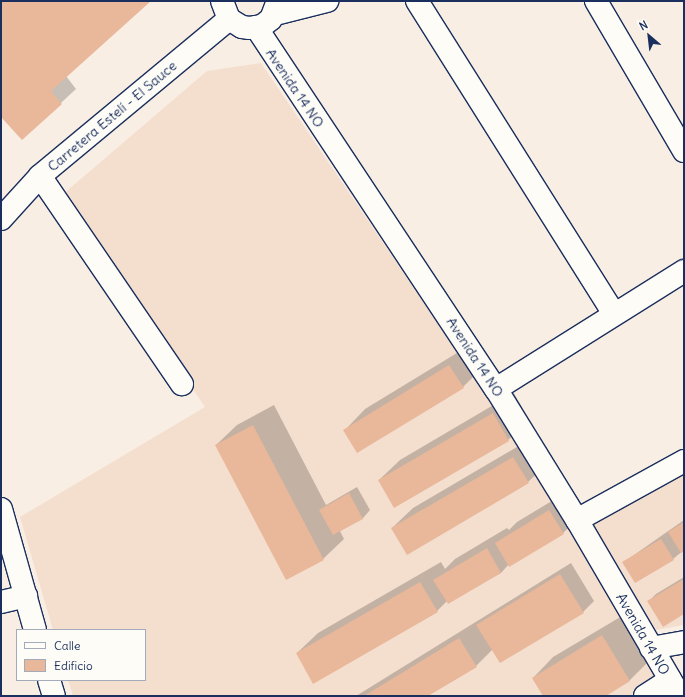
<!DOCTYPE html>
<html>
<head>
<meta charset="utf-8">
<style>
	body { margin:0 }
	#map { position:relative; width:685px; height:697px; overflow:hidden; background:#f9eee4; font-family:Delius,sans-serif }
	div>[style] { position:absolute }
	.built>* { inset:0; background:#f4dece }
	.shadow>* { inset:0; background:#0003 }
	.building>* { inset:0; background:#e9b79a }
	.roads { filter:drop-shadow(1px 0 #1b2f5e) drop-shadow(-1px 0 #1b2f5e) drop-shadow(0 1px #1b2f5e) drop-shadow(0 -1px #1b2f5e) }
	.minor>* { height:22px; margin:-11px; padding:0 11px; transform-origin:11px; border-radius:11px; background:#fdfcf7 }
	span { translate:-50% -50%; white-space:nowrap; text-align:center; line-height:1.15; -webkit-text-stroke:4px #fdfcf7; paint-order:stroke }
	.street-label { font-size:14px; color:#1b2f5e }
	.frame { position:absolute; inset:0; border:2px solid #1b2f5e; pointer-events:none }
	.legend { position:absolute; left:16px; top:629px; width:130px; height:52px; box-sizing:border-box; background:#fdfcf7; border:1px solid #a3aaba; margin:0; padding:5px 7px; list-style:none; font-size:12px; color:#1b2f5e }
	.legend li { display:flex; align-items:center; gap:8px; height:20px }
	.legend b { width:20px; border:1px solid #a3aaba }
	.north { position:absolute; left:629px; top:16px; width:40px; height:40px; -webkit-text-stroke:3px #fdfcf7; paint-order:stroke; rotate:332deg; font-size:11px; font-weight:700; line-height:16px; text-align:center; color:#1b2f5e }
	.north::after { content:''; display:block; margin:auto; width:14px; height:18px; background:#1b2f5e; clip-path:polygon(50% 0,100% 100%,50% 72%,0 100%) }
</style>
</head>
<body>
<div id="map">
	<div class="built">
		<div style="clip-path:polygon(261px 63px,494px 406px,670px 696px,73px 696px,68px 680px,145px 680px,145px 630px,53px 630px,20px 517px,205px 407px,62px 195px,207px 71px)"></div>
		<div style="clip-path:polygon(684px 469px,684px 625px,656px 630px,588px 524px)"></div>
	</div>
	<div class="shadow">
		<div style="clip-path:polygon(1px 1px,150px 1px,66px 76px,76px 89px,22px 139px,1px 116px)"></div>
		<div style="clip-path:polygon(470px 345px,483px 367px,463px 387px,345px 430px,365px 409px)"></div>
		<div style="clip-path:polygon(514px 393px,529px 420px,508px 440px,379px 480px,400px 460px)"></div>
		<div style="clip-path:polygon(274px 405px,326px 505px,357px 487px,370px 510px,363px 518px,340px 531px,344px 539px,323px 559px,216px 445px,237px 425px)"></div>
		<div style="clip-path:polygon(534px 437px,549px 462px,528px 482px,392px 528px,413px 508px)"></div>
		<div style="clip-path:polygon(570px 490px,584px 513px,563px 533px,509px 564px,501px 573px,447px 601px,437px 611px,297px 653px,318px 633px,441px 562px,445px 569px,455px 559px,507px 528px,509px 530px,517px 522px)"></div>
		<div style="clip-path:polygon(684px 520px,684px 550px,673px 559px,624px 562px)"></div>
		<div style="clip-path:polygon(571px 563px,594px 601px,583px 612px,493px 649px,476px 666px,426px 696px,356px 696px)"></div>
		<div style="clip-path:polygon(684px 577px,684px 613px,649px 601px,656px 594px)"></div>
		<div style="clip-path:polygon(622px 616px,650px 660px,629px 681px,604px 696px,544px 696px,533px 678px,553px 657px)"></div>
	</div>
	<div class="building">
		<div style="clip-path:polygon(1px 1px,151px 1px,51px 91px,62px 104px,22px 140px,1px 117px)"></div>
		<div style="clip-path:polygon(449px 365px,464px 388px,357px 453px,343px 430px)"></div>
		<div style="clip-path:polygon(493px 413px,509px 441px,394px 508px,378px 480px)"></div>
		<div style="clip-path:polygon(253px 425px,324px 560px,286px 580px,215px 445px)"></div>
		<div style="clip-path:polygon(513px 457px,529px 483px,407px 555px,391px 528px)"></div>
		<div style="clip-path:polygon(349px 493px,363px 519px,333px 535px,319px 510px)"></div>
		<div style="clip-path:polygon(549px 510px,564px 534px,509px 567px,495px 543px)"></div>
		<div style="clip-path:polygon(684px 522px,684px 551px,681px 553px,668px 532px)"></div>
		<div style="clip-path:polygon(661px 539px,674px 560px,635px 583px,622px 562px)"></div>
		<div style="clip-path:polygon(487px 548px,501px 573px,448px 604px,433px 580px)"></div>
		<div style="clip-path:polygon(560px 574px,584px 613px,500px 663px,476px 625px)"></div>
		<div style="clip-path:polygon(684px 579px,684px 614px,663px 627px,647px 601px)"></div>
		<div style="clip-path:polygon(420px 582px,438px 612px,313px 684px,296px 653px)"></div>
		<div style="clip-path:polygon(602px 635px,630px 681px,606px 696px,543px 696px,532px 678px)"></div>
		<div style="clip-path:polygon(459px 638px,477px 667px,428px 696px,364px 696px)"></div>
	</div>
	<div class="roads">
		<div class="minor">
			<div style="left:222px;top:1px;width:19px;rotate:69deg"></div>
			<div style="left:229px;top:19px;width:15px;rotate:32deg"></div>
			<div style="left:242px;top:27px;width:7px;rotate:8deg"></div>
			<div style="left:249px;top:28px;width:13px;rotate:-9deg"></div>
			<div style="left:262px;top:26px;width:11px;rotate:-38deg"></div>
			<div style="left:271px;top:19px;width:19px;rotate:-69deg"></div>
			<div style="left:417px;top:1px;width:370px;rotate:57.8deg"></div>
			<div style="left:596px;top:1px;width:174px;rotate:59.6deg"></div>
			<div style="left:275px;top:14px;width:54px;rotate:-14deg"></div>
			<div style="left:256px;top:27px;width:434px;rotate:56.5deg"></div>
			<div style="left:496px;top:389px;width:154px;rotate:58.3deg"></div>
			<div style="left:577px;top:520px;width:204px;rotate:59.7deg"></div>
			<div style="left:40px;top:176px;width:252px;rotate:55.7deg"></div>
			<div style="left:1px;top:219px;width:58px;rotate:-47.8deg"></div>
			<div style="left:40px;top:176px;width:246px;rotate:-39.7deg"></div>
			<div style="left:496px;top:389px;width:222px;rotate:-32.1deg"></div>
			<div style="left:1px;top:509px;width:126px;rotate:74.3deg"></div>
			<div style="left:577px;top:520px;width:122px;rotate:-28.9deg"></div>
			<div style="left:1px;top:602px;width:26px;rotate:-13deg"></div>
			<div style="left:651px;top:648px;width:34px;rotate:-10deg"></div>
			<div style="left:49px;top:680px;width:17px;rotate:73deg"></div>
			<div style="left:645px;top:696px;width:30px;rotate:-33deg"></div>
		</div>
	</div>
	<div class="street-label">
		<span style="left:295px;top:88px;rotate:56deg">Avenida 14 NO</span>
		<span style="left:112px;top:116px;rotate:-40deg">Carretera Estelí - El Sauce</span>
		<span style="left:475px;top:357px;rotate:57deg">Avenida 14 NO</span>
		<span style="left:643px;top:634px;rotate:60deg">Avenida 14 NO</span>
	</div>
	<div class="frame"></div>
	<ul class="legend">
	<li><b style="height:5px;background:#fdfcf7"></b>Calle</li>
	<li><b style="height:11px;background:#e9b79a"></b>Edificio</li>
	</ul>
	<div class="north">N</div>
</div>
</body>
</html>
